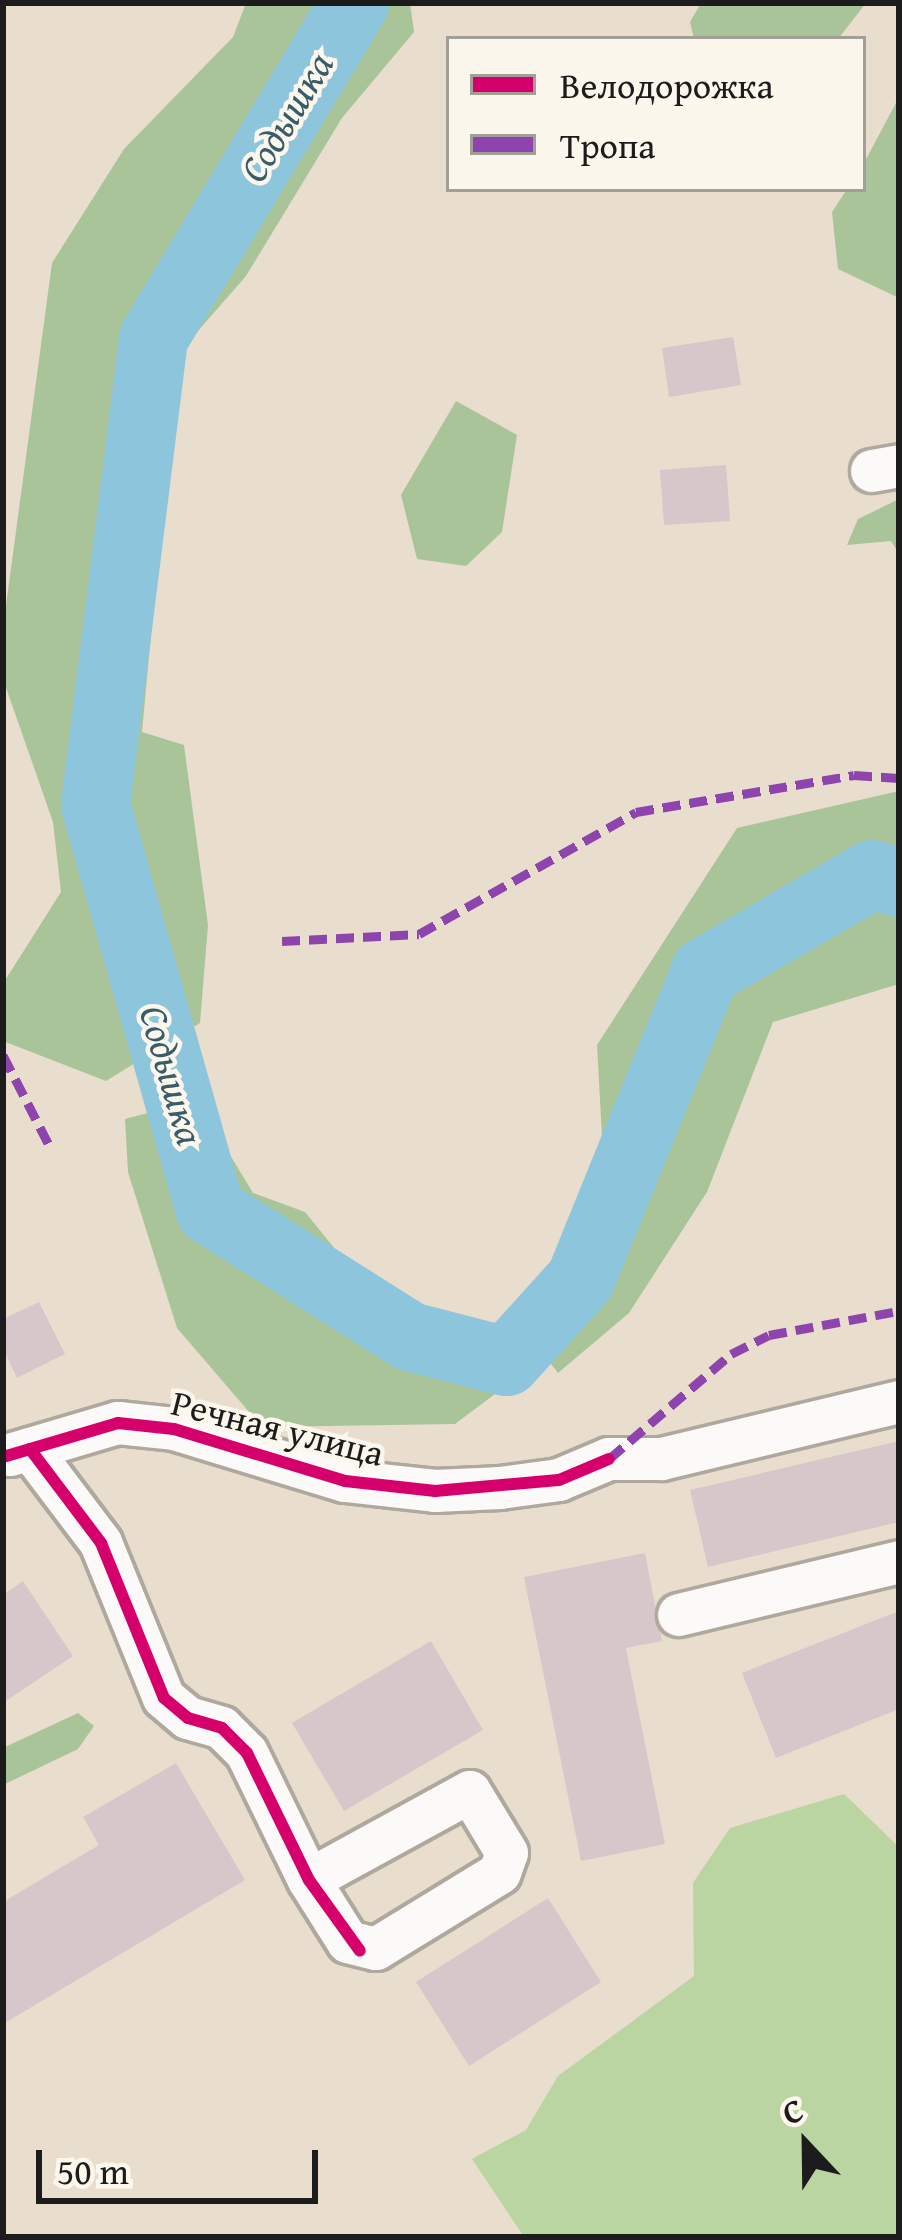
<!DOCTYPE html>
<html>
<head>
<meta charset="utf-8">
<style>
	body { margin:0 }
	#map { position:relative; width:902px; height:2240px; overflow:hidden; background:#e9ddcd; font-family:"Gentium Book Plus",serif }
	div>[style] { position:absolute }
	.green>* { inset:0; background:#bad4a2 }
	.forest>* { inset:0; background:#aac499 }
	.river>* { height:69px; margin:-34.5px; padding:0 34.5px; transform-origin:34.5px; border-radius:34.5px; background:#8dc6dc }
	.building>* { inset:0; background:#d8c7ca }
	.roads { filter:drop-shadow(3px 0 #afa89e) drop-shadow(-3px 0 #afa89e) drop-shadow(0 3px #afa89e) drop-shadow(0 -3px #afa89e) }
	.minor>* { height:42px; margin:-21px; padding:0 21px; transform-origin:21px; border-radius:21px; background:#fcfaf8 }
	.quiet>* { height:9px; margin-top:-4.5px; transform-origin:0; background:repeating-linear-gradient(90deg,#8e44ad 0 18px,transparent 0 27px) }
	.cycleway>* { height:12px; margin:-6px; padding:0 6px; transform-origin:6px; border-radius:6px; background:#d6006c }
	span { translate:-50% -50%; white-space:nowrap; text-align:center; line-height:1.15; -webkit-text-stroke:9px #fbf7ec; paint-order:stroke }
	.street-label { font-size:36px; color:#1c1c1c }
	.water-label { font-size:39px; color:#395c6b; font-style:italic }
	.frame { position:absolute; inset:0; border:6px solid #1c1c1c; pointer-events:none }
	.legend { position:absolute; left:446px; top:36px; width:420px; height:156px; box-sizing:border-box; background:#fbf7ec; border:3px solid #a29f99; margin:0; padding:15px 21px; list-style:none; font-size:36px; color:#1c1c1c }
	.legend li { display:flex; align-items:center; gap:24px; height:60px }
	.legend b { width:60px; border:3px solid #a29f99 }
	.north { position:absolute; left:746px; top:2084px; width:120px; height:120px; -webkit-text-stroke:9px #fbf7ec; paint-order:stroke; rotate:338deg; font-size:33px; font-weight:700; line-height:48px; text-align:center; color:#1c1c1c }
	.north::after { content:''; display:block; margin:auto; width:42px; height:54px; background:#1c1c1c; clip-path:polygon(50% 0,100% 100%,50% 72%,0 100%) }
	.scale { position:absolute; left:36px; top:2150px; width:282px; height:54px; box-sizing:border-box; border:6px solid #1c1c1c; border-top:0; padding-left:15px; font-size:36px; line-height:42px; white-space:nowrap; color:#1c1c1c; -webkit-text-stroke:9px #fbf7ec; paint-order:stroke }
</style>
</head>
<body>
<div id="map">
	<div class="green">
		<div style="clip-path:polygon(844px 1794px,899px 1847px,899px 2237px,524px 2237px,472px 2159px,526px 2130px,558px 2076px,694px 1976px,693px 1883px,730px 1828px)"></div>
	</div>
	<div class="forest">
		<div style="clip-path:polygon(246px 3px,410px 3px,414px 32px,342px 118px,246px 276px,177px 355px,142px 732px,184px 745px,208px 925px,200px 1023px,106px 1081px,3px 1041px,4px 982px,61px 892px,53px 822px,3px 679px,3px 628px,52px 263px,124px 149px,233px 37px)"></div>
		<div style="clip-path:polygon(701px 3px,866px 3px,838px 39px,694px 39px,690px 22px)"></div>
		<div style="clip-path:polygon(899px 97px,899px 298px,838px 269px,832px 212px,847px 189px,863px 189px,863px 165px)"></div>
		<div style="clip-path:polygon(456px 401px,517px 435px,502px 532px,466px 566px,417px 559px,401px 495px)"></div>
		<div style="clip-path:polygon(899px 499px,899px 554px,891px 541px,847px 545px,858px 519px)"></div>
		<div style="clip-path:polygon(899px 791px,899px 984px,773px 1022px,707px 1192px,629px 1313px,558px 1373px,539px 1348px,610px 1283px,597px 1045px,737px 828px)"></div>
		<div style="clip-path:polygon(197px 1100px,253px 1193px,305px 1212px,353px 1271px,515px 1379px,455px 1424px,262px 1427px,177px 1328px,128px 1172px,125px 1119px)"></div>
		<div style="clip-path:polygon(78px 1713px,94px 1726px,78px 1749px,3px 1785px,3px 1748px)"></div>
	</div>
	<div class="river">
		<div style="left:354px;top:3px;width:391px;rotate:121deg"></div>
		<div style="left:153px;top:338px;width:470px;rotate:97.1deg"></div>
		<div style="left:95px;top:804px;width:422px;rotate:74.2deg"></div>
		<div style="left:210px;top:1210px;width:236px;rotate:32.3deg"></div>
		<div style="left:409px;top:1336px;width:100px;rotate:14.5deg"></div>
		<div style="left:506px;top:1361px;width:110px;rotate:-47.9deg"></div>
		<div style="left:580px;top:1279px;width:332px;rotate:-67.9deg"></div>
		<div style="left:705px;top:971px;width:193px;rotate:-30.1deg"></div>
		<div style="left:872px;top:874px;width:28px;rotate:17deg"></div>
	</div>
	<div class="building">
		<div style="clip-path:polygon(733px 337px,741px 385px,669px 397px,662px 348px)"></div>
		<div style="clip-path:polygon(726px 465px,730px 521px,664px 525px,660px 470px)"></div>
		<div style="clip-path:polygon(39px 1302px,65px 1354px,17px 1378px,3px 1348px,3px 1319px)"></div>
		<div style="clip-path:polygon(899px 1441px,899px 1522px,708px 1567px,690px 1490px)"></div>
		<div style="clip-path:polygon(645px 1553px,662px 1641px,626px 1648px,665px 1844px,581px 1861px,524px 1577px)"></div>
		<div style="clip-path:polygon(23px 1581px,73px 1656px,3px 1703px,3px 1595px)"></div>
		<div style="clip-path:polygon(899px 1611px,899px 1709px,776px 1758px,742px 1673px)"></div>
		<div style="clip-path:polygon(431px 1641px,483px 1730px,344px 1811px,292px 1723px)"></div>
		<div style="clip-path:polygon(176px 1763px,245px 1880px,3px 2024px,3px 1902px,99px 1845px,83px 1817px)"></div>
		<div style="clip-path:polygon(548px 1898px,601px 1982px,469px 2066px,416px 1982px)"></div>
	</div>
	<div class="roads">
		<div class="minor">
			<div style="left:872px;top:471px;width:27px;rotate:-10deg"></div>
			<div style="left:30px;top:1449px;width:118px;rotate:52.9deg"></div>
			<div style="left:101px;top:1543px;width:167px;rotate:67.9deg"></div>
			<div style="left:164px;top:1698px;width:31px;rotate:40deg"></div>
			<div style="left:188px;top:1718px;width:35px;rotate:16deg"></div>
			<div style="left:222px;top:1728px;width:35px;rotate:45deg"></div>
			<div style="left:247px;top:1753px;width:141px;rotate:64deg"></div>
			<div style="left:309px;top:1880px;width:73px;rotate:57.8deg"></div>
			<div style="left:348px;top:1942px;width:29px;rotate:14deg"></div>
			<div style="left:376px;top:1949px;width:145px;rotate:-31.5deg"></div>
			<div style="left:500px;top:1873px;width:21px;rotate:-71deg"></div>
			<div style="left:507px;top:1853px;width:71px;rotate:-121.2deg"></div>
			<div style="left:470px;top:1792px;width:183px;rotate:151.3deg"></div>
			<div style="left:10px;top:1455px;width:113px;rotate:-16.5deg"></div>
			<div style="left:118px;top:1423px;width:56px;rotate:6.1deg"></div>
			<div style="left:174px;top:1429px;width:179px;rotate:16.9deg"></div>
			<div style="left:345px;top:1481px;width:91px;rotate:6.3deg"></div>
			<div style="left:435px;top:1491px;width:65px;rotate:-2.6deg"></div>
			<div style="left:500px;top:1488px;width:60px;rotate:-7.7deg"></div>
			<div style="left:559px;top:1480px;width:54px;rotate:-22.8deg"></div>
			<div style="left:609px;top:1459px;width:53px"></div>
			<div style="left:662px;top:1459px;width:244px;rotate:-13.5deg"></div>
			<div style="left:679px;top:1615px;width:226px;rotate:-13.5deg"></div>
		</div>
	</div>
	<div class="quiet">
		<div style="left:282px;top:941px;width:137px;rotate:-2.9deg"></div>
		<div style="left:419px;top:934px;width:249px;rotate:-29.3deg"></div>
		<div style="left:636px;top:812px;width:221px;rotate:-9.6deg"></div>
		<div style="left:854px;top:775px;width:45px;rotate:3.8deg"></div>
		<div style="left:3px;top:1055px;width:101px;rotate:62.9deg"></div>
		<div style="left:609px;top:1459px;width:161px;rotate:-40.7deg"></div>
		<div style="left:731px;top:1354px;width:42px;rotate:-26.6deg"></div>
		<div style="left:769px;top:1335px;width:132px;rotate:-10.5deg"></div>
	</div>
	<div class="cycleway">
		<div style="left:30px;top:1449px;width:118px;rotate:52.9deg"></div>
		<div style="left:101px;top:1543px;width:167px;rotate:67.9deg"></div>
		<div style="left:164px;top:1698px;width:31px;rotate:40deg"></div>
		<div style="left:188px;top:1718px;width:35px;rotate:16deg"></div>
		<div style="left:222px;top:1728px;width:35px;rotate:45deg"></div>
		<div style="left:247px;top:1753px;width:141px;rotate:64deg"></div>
		<div style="left:309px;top:1880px;width:87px;rotate:54.3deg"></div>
		<div style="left:3px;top:1457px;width:120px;rotate:-16.5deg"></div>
		<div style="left:118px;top:1423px;width:56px;rotate:6.1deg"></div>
		<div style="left:174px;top:1429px;width:179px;rotate:16.9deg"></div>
		<div style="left:345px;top:1481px;width:91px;rotate:6.3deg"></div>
		<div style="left:435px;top:1491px;width:124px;rotate:-5.1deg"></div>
		<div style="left:559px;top:1480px;width:54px;rotate:-22.8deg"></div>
	</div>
	<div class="street-label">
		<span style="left:278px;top:1427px;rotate:14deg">Речная улица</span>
	</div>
	<div class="water-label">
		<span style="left:286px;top:117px;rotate:-59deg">Содышка</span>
		<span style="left:172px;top:1075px;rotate:74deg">Содышка</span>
	</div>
	<div class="frame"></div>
	<ul class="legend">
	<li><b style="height:15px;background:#d6006c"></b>Велодорожка</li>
	<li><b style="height:15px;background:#8e44ad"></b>Тропа</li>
	</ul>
	<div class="north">С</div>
	<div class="scale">50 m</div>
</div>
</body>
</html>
